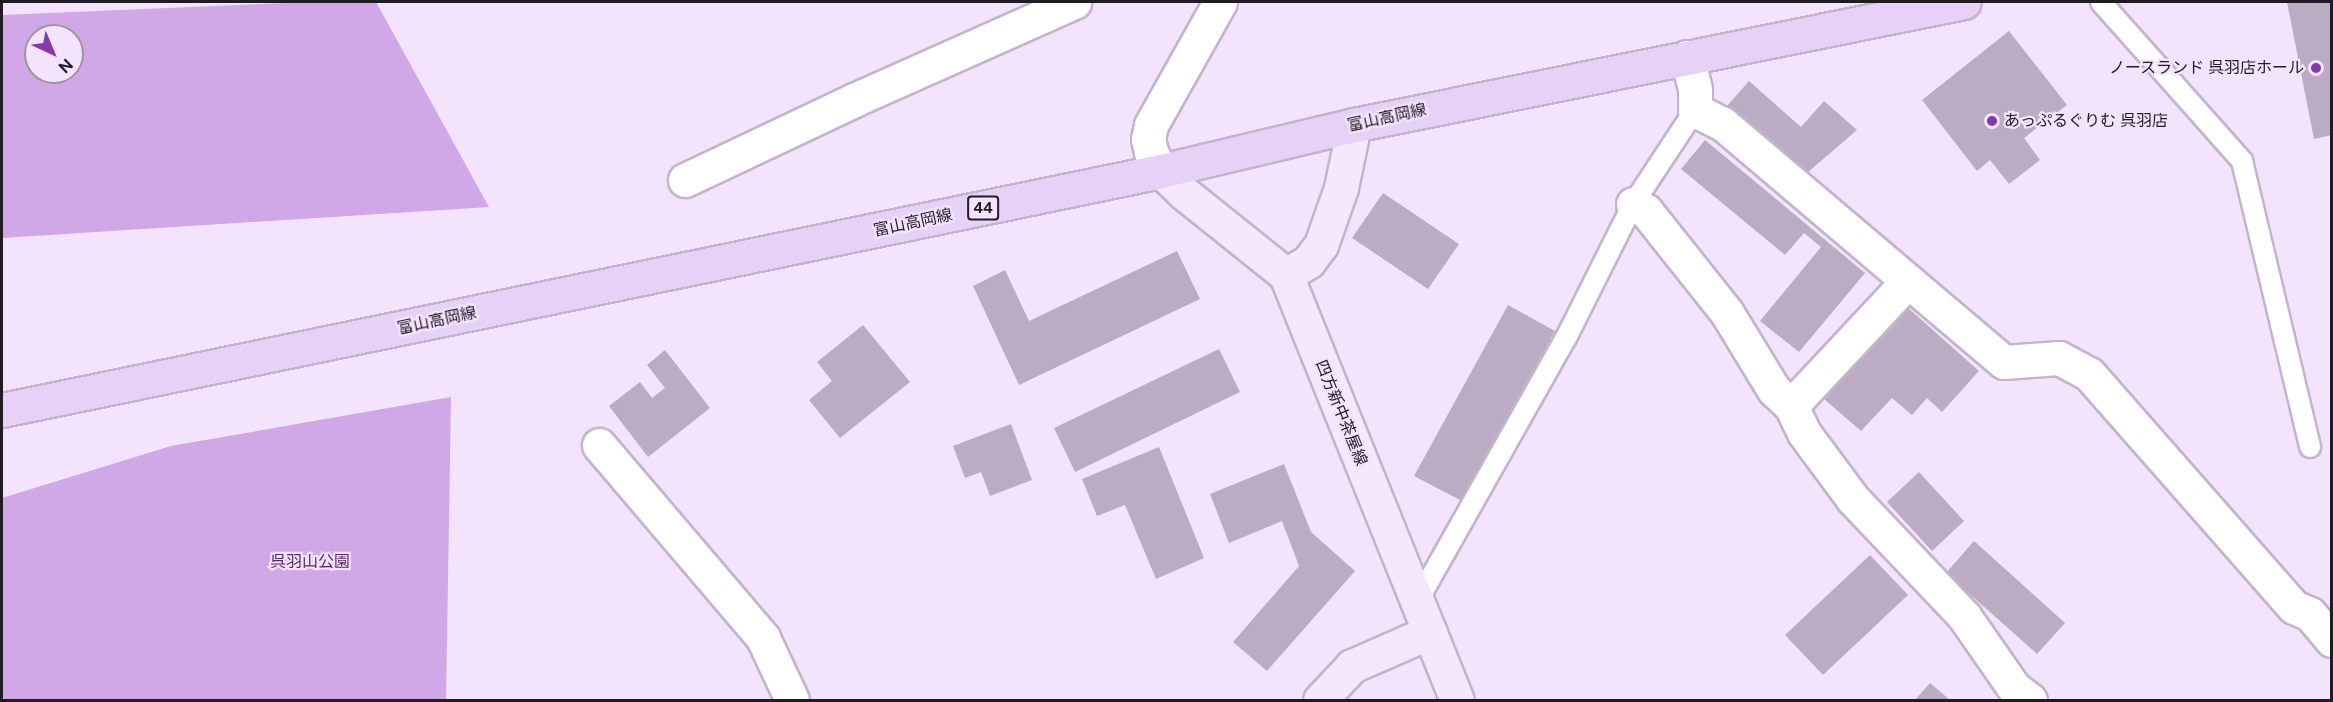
<!DOCTYPE html>
<html>
<head>
<meta charset="utf-8">
<style>
	body { margin:0 }
	#map { position:relative; width:2333px; height:702px; overflow:hidden; background:#f3e3fd; font-family:"Public Sans","Noto Sans JP",sans-serif }
	div>[style] { position:absolute }
	.forest>* { inset:0; background:#d0a7e7 }
	.building>* { inset:0; background:#bbacc4 }
	.roads { filter:drop-shadow(2px 0 #c3b4cc) drop-shadow(-2px 0 #c3b4cc) drop-shadow(0 2px #c3b4cc) drop-shadow(0 -2px #c3b4cc) }
	.lane>* { height:20px; margin:-10px; padding:0 10px; transform-origin:10px; border-radius:10px; background:#fff }
	.street>* { height:33px; margin:-16.5px; padding:0 16.5px; transform-origin:16.5px; border-radius:16.5px; background:#fff }
	.secondary>* { height:33px; margin:-16.5px; padding:0 16.5px; transform-origin:16.5px; border-radius:16.5px; background:#f4e8fa }
	.primary>* { height:33px; margin:-16.5px; padding:0 16.5px; transform-origin:16.5px; border-radius:16.5px; background:#e8d1f6 }
	.dots>* { width:16px; height:16px; translate:-50% -50%; box-sizing:border-box; border:3px solid #f3e3fd; border-radius:50% }
	span { translate:-50% -50%; white-space:nowrap; text-align:center; line-height:1.15; -webkit-text-stroke:4.5px #f3e3fd; paint-order:stroke }
	.shield-label span { padding:2px 4px; background:#f3e3fd; border:2px solid; border-radius:4px; -webkit-text-stroke-width:0 }
	.shield-label { font-size:15px; color:#211b24; font-weight:700 }
	.poi-label { font-size:16px; color:#211b24 }
	.right { translate:-100% -50%; text-align:right }
	.left { translate:0 -50%; text-align:left }
	.street-label { font-size:16px; color:#211b24 }
	.park-label { font-size:16px; color:#592772 }
	.frame { position:absolute; inset:0; border:3px solid #211b24; pointer-events:none }
	.north { position:absolute; left:24px; top:24px; width:60px; height:60px; box-sizing:border-box; background:#f3e3fd; border:2px solid #9f93a6; border-radius:50%; rotate:136deg; font-size:16px; font-weight:700; line-height:24px; text-align:center; color:#211b24 }
	.north::after { content:''; display:block; margin:auto; width:21px; height:27px; background:#8639aa; clip-path:polygon(50% 0,100% 100%,50% 72%,0 100%) }
</style>
</head>
<body>
<div id="map">
	<div class="forest">
		<div style="clip-path:polygon(evenodd,309px 2px,376px 2px,489px 207px,2px 238px,2px 15px,309px 2px,36px 36px,72px 36px,72px 72px,36px 72px,36px 36px)"></div>
		<div style="clip-path:polygon(451px 397px,446px 700px,2px 700px,2px 498px,171px 446px)"></div>
	</div>
	<div class="building">
		<div style="clip-path:polygon(2287px 2px,2332px 2px,2332px 135px,2314px 139px)"></div>
		<div style="clip-path:polygon(2009px 31px,2067px 105px,2024px 138px,2040px 160px,2009px 184px,1990px 160px,1977px 171px,1922px 100px)"></div>
		<div style="clip-path:polygon(1749px 81px,1801px 127px,1824px 101px,1857px 130px,1807px 173px,1727px 106px)"></div>
		<div style="clip-path:polygon(1705px 140px,1865px 273px,1799px 352px,1760px 321px,1821px 247px,1804px 233px,1785px 255px,1681px 169px)"></div>
		<div style="clip-path:polygon(1383px 193px,1459px 244px,1428px 289px,1352px 238px)"></div>
		<div style="clip-path:polygon(1177px 251px,1200px 299px,1019px 385px,973px 286px,1005px 270px,1029px 321px)"></div>
		<div style="clip-path:polygon(1508px 305px,1555px 331px,1462px 501px,1414px 476px)"></div>
		<div style="clip-path:polygon(1907px 307px,1979px 371px,1942px 412px,1927px 398px,1912px 415px,1892px 398px,1861px 431px,1824px 399px)"></div>
		<div style="clip-path:polygon(863px 325px,910px 382px,840px 438px,809px 400px,832px 381px,817px 362px)"></div>
		<div style="clip-path:polygon(1219px 349px,1240px 392px,1075px 472px,1054px 428px)"></div>
		<div style="clip-path:polygon(665px 350px,710px 408px,648px 457px,609px 406px,640px 382px,652px 398px,665px 388px,647px 365px)"></div>
		<div style="clip-path:polygon(1011px 424px,1032px 480px,990px 496px,981px 472px,965px 478px,953px 446px)"></div>
		<div style="clip-path:polygon(1159px 447px,1204px 558px,1156px 579px,1125px 505px,1097px 516px,1082px 479px)"></div>
		<div style="clip-path:polygon(1284px 464px,1311px 532px,1355px 571px,1267px 671px,1233px 642px,1299px 566px,1282px 521px,1229px 543px,1210px 494px)"></div>
		<div style="clip-path:polygon(1919px 472px,1964px 521px,1932px 551px,1887px 502px)"></div>
		<div style="clip-path:polygon(1974px 541px,2065px 623px,2037px 654px,1946px 573px)"></div>
		<div style="clip-path:polygon(1870px 555px,1908px 595px,1823px 675px,1785px 635px)"></div>
		<div style="clip-path:polygon(1930px 683px,1950px 700px,1915px 700px)"></div>
	</div>
	<div class="roads">
		<div class="lane">
			<div style="left:2101px;top:2px;width:213px;rotate:48.4deg"></div>
			<div style="left:2242px;top:161px;width:294px;rotate:76.6deg"></div>
			<div style="left:1417px;top:602px;width:303px;rotate:-60.6deg"></div>
			<div style="left:1566px;top:338px;width:150px;rotate:-63.4deg"></div>
			<div style="left:1633px;top:204px;width:113px;rotate:-56.6deg"></div>
		</div>
		<div class="street">
			<div style="left:1687px;top:57px;width:33px;rotate:76deg"></div>
			<div style="left:1695px;top:89px;width:21px;rotate:90deg"></div>
			<div style="left:1695px;top:110px;width:31px;rotate:27deg"></div>
			<div style="left:1723px;top:124px;width:368px;rotate:40.3deg"></div>
			<div style="left:2004px;top:362px;width:55px;rotate:-4.2deg"></div>
			<div style="left:2059px;top:358px;width:34px;rotate:28deg"></div>
			<div style="left:2089px;top:374px;width:310px;rotate:48.7deg"></div>
			<div style="left:2294px;top:607px;width:17px;rotate:24deg"></div>
			<div style="left:2310px;top:614px;width:34px;rotate:50deg"></div>
			<div style="left:1161px;top:171px;width:21px;rotate:-118deg"></div>
			<div style="left:1151px;top:152px;width:13px;rotate:-103deg"></div>
			<div style="left:1148px;top:139px;width:14px;rotate:-78deg"></div>
			<div style="left:1151px;top:125px;width:141px;rotate:-60.7deg"></div>
			<div style="left:685px;top:180px;width:187px;rotate:-25.3deg"></div>
			<div style="left:854px;top:100px;width:241px;rotate:-24deg"></div>
			<div style="left:1633px;top:204px;width:15px;rotate:28deg"></div>
			<div style="left:1646px;top:211px;width:130px;rotate:51.5deg"></div>
			<div style="left:1727px;top:313px;width:90px;rotate:58.6deg"></div>
			<div style="left:1774px;top:390px;width:23px;rotate:43deg"></div>
			<div style="left:1791px;top:406px;width:30px;rotate:64deg"></div>
			<div style="left:1804px;top:433px;width:82px;rotate:53.4deg"></div>
			<div style="left:1853px;top:499px;width:161px;rotate:46.5deg"></div>
			<div style="left:1964px;top:616px;width:88px;rotate:55.2deg"></div>
			<div style="left:2014px;top:688px;width:20px;rotate:37deg"></div>
			<div style="left:1791px;top:406px;width:171px;rotate:-46.9deg"></div>
			<div style="left:599px;top:445px;width:253px;rotate:49.6deg"></div>
			<div style="left:763px;top:638px;width:68px;rotate:64.9deg"></div>
		</div>
		<div class="secondary">
			<div style="left:1161px;top:171px;width:33px;rotate:44deg"></div>
			<div style="left:1185px;top:194px;width:129px;rotate:38.7deg"></div>
			<div style="left:1286px;top:275px;width:458px;rotate:68.1deg"></div>
			<div style="left:1286px;top:275px;width:26px;rotate:-31deg"></div>
			<div style="left:1308px;top:262px;width:21px;rotate:-53deg"></div>
			<div style="left:1321px;top:245px;width:60px;rotate:-70.7deg"></div>
			<div style="left:1341px;top:188px;width:64px;rotate:-78.3deg"></div>
			<div style="left:1320px;top:700px;width:47px;rotate:-46.7deg"></div>
			<div style="left:1352px;top:666px;width:85px;rotate:-23.6deg"></div>
		</div>
		<div class="primary">
			<div style="left:2px;top:410px;width:1183px;rotate:-11.65deg"></div>
			<div style="left:1161px;top:171px;width:198px;rotate:-13.4deg"></div>
			<div style="left:1354px;top:125px;width:622px;rotate:-11.4deg"></div>
		</div>
	</div>
	<div class="dots">
		<div style="left:2316px;top:68px;background:#8639aa"></div>
		<div style="left:1992px;top:121px;background:#8639aa"></div>
	</div>
	<div class="shield-label">
		<span style="left:983px;top:208px">44</span>
	</div>
	<div class="poi-label">
		<span class="right" style="left:2304px;top:68px">ノースランド 呉羽店ホール</span>
		<span class="left" style="left:2004px;top:121px">あっぷるぐりむ 呉羽店</span>
	</div>
	<div class="street-label">
		<span style="left:1387px;top:118px;rotate:-12deg">富山高岡線</span>
		<span style="left:913px;top:223px;rotate:-12deg">富山高岡線</span>
		<span style="left:437px;top:321px;rotate:-12deg">富山高岡線</span>
		<span style="left:1341px;top:413px;rotate:68deg">四方新中茶屋線</span>
	</div>
	<div class="park-label">
		<span style="left:310px;top:562px">呉羽山公園</span>
	</div>
	<div class="frame"></div>
	<div class="north">N</div>
</div>
</body>
</html>
